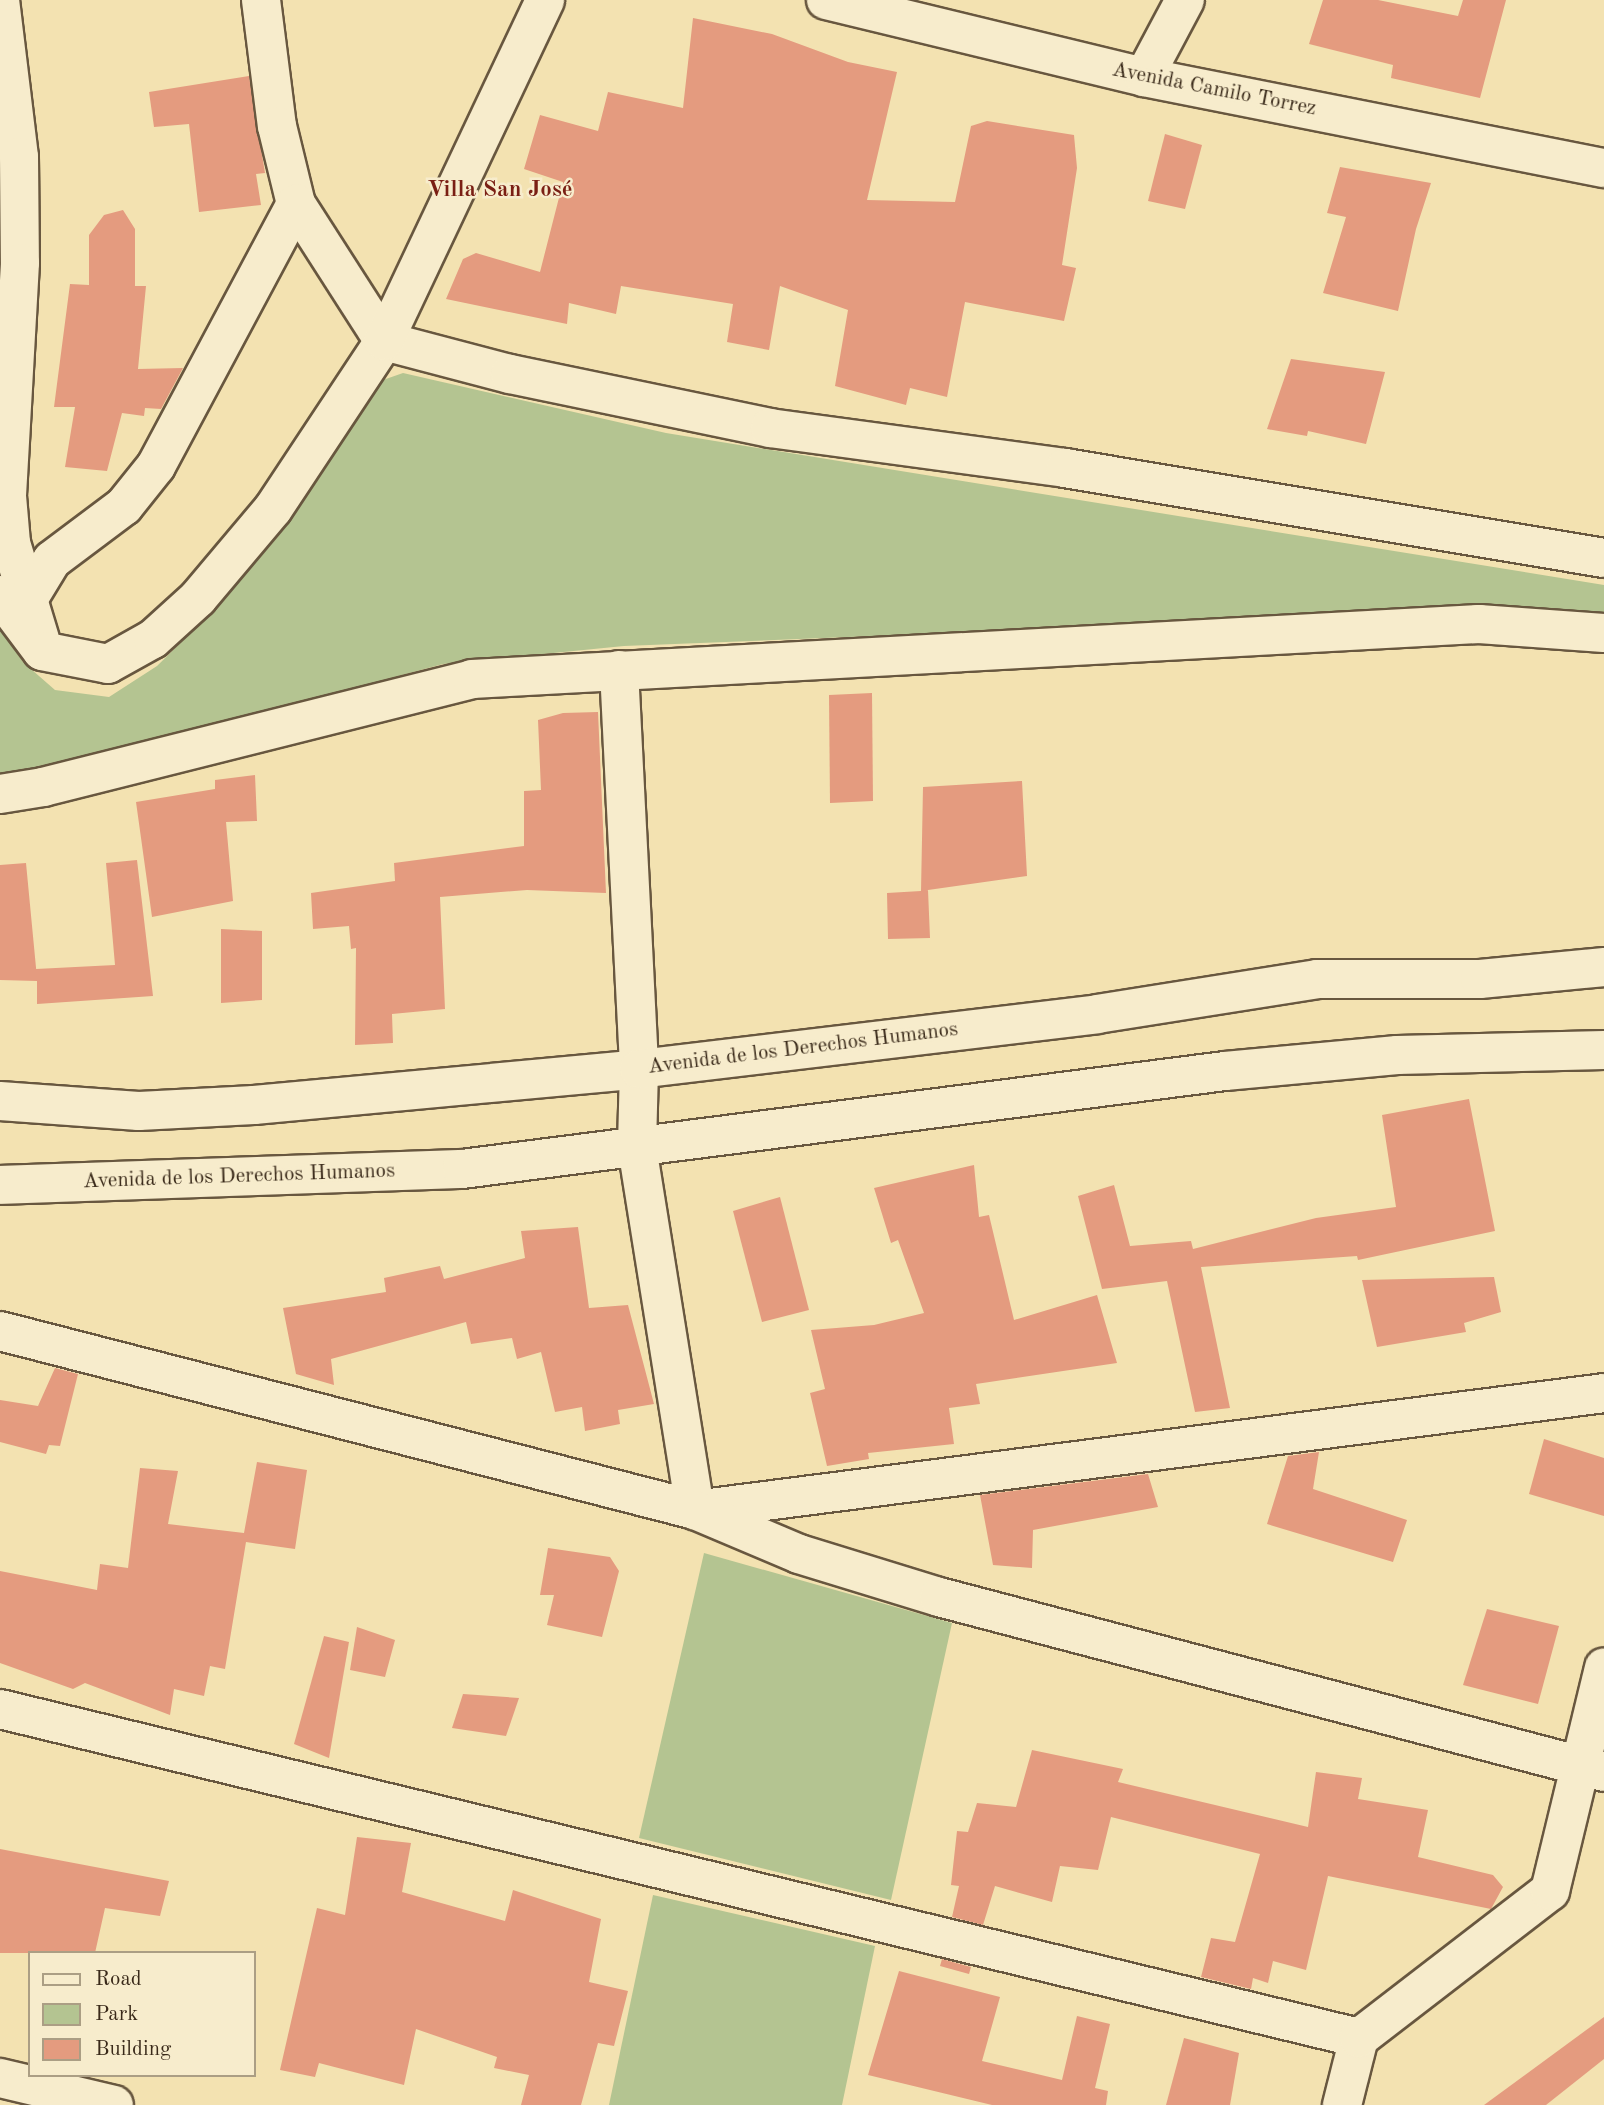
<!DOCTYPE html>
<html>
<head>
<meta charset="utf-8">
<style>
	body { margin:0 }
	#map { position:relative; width:1604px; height:2105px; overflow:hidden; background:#f3e2b1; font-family:"Old Standard TT",serif }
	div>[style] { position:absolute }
	.green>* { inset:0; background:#b4c491 }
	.building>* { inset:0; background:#e49b7f }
	.roads { filter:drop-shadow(2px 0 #68573f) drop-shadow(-2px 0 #68573f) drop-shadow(0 2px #68573f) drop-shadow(0 -2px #68573f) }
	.minor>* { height:38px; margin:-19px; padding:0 19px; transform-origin:19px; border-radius:19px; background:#f7eccc }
	.tertiary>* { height:38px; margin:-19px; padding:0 19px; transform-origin:19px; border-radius:19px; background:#f7eccc }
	span { translate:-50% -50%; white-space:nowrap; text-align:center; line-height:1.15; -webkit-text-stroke:5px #f7eccc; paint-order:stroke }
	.street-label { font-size:21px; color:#392919 }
	.neighbourhood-label { font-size:23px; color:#7a1f14; font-weight:700 }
	.legend { position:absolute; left:28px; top:1951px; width:228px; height:126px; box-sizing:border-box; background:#f7eccc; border:2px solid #ab9e84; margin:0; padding:9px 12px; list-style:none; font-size:21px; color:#392919 }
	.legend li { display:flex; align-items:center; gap:14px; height:35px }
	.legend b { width:35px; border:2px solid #ab9e84 }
</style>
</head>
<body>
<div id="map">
	<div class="green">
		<div style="clip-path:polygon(403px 373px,666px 433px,1604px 585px,1604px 614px,1174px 624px,624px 646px,443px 664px,47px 771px,0 778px,0 628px,23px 662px,55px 690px,109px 697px,157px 666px,217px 607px,280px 534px,362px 402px,383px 380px)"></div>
		<div style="clip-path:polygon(704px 1553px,952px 1623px,891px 1900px,639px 1838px)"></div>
		<div style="clip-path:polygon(653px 1895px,875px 1946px,842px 2105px,609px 2105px)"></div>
	</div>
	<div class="building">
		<div style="clip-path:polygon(1323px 0,1378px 0,1458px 16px,1463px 0,1506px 0,1480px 98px,1391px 78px,1393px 65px,1309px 44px)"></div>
		<div style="clip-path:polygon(693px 18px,772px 34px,848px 62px,897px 72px,867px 200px,955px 202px,971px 126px,987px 121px,1074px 135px,1077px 168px,1062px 265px,1076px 268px,1064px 321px,965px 302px,947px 397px,910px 388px,906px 405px,835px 386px,848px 310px,780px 286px,769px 350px,727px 342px,733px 304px,621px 286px,616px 314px,569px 303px,567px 324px,446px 299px,463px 259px,476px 253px,540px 272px,563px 182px,524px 169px,540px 115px,598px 131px,608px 92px,683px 108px)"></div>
		<div style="clip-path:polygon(249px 76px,265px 173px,256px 174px,261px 205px,199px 212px,189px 124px,154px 127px,149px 92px)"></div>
		<div style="clip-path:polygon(1165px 134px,1202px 145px,1185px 209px,1148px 201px)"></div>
		<div style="clip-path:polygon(1340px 167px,1431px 183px,1416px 229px,1398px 311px,1323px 293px,1346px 217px,1327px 213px)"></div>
		<div style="clip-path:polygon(123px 210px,135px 229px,135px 286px,146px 286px,138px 369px,183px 368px,161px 409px,145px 408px,144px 416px,122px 413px,107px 471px,65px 467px,75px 407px,54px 407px,70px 284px,89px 285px,89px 235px,104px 215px)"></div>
		<div style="clip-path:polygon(1291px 359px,1385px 372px,1366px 444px,1308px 431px,1307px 436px,1267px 429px)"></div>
		<div style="clip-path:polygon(872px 693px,873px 801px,830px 803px,829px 695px)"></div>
		<div style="clip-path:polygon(598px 712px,606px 893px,527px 890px,440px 897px,445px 1009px,392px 1014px,393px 1043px,355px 1045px,356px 948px,351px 949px,349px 926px,313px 929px,311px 893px,395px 881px,394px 863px,524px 846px,524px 791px,541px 790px,538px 720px,563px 713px)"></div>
		<div style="clip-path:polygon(255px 775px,257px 821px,226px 822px,233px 901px,152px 917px,136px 802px,215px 789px,215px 780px)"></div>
		<div style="clip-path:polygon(1022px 781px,1027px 876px,921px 891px,928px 890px,930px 938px,888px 939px,887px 893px,921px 891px,923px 787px)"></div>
		<div style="clip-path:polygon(137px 860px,153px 996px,37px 1004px,37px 981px,0 980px,0 865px,26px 863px,37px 978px,36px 969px,115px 965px,106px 863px)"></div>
		<div style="clip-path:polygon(221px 929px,262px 931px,262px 1000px,221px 1003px)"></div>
		<div style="clip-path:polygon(1469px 1099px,1495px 1231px,1358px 1260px,1357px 1256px,1201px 1267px,1230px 1408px,1195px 1412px,1167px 1281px,1102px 1289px,1078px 1196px,1114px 1185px,1130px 1246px,1191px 1241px,1193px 1249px,1316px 1218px,1396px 1207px,1382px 1115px)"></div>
		<div style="clip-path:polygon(974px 1165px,979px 1217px,989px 1215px,1014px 1320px,1097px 1295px,1117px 1363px,976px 1384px,980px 1404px,949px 1408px,954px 1444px,868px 1453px,869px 1459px,827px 1466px,810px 1393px,825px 1389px,811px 1330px,874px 1325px,924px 1313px,898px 1240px,891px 1243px,874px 1188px)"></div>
		<div style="clip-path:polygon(780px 1197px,809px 1310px,762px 1322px,733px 1211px)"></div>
		<div style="clip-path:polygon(578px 1227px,589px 1308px,628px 1305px,654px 1404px,618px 1410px,620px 1424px,585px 1431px,582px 1407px,555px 1412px,541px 1352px,517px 1359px,512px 1338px,471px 1344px,466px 1322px,331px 1359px,334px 1385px,296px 1374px,283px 1308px,386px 1292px,384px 1278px,440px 1266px,444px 1279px,525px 1258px,521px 1231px)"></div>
		<div style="clip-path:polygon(1494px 1277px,1501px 1312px,1464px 1323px,1466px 1332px,1377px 1347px,1362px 1280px)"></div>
		<div style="clip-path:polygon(55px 1368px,78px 1374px,60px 1446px,49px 1445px,46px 1454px,0 1442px,0 1400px,38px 1406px)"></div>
		<div style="clip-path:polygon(1544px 1439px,1604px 1458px,1604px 1516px,1529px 1494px)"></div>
		<div style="clip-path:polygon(1319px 1452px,1313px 1489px,1407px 1520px,1393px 1562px,1267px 1524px,1288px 1456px)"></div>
		<div style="clip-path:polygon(257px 1462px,307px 1470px,295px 1549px,246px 1542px,225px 1669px,210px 1666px,204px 1696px,174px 1689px,170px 1715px,85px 1683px,73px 1689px,0 1663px,0 1571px,97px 1590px,100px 1564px,128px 1568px,140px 1468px,178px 1471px,168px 1524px,244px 1533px)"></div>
		<div style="clip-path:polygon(1148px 1474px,1158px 1507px,1033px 1530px,1032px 1568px,993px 1565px,980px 1495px)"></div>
		<div style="clip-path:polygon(548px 1548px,610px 1557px,619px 1571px,602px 1637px,547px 1625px,554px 1595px,540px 1595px)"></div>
		<div style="clip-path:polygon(1487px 1609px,1559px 1626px,1538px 1704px,1463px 1685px)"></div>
		<div style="clip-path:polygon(357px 1627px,395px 1640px,385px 1677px,350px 1670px)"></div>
		<div style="clip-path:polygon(324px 1636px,349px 1642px,329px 1758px,294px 1744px)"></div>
		<div style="clip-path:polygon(463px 1694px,519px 1698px,506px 1736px,452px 1728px)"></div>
		<div style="clip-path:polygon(1032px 1750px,1123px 1769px,1118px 1782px,1308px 1827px,1316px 1772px,1362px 1778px,1358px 1799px,1428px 1810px,1418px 1857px,1493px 1875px,1503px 1887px,1491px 1909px,1328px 1876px,1306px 1970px,1273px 1961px,1268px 1983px,1253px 1978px,1251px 1989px,1201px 1977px,1211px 1938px,1235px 1942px,1260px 1854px,1111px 1817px,1098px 1870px,1060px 1866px,1052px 1902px,995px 1886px,983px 1925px,952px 1917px,959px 1886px,951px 1885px,957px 1831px,968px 1832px,977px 1803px,1016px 1807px)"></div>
		<div style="clip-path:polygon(357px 1837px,411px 1843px,402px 1892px,505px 1921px,513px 1890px,601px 1919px,589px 1982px,628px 1991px,614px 2046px,598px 2043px,581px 2105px,521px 2105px,529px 2075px,494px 2068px,497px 2057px,416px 2029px,404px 2085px,319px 2063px,315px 2077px,280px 2070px,317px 1908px,345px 1915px)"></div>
		<div style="clip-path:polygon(0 1849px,169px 1881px,160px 1916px,105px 1908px,95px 1953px,0 1953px)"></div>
		<div style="clip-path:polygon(942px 1959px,971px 1967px,969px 1974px,940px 1966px)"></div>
		<div style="clip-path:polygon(899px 1971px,1000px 1997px,982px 2061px,1062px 2080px,1077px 2016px,1110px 2024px,1095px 2088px,1108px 2091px,1106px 2105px,992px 2105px,868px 2075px)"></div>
		<div style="clip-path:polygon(1604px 2017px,1604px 2059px,1546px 2105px,1484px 2105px)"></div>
		<div style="clip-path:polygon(1184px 2038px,1239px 2053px,1230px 2105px,1166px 2105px)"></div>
	</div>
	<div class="roads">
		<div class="minor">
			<div style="left:0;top:0;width:158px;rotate:83.1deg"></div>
			<div style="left:19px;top:157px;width:106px;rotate:89.5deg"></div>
			<div style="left:20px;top:263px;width:233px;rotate:93.2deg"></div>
			<div style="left:7px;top:496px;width:47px;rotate:85.1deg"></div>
			<div style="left:11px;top:543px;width:100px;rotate:73.2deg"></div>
			<div style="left:261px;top:0;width:127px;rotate:82.8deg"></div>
			<div style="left:277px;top:126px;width:80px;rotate:76.3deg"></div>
			<div style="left:296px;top:204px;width:163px;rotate:57.3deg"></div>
			<div style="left:384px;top:341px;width:130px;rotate:14.7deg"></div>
			<div style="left:510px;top:374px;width:266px;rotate:11.7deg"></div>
			<div style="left:770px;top:428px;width:298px;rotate:7.7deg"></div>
			<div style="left:1065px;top:468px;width:546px;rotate:9.48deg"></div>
			<div style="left:826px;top:0;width:327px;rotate:13.6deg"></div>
			<div style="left:1144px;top:77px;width:469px;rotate:11.2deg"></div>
			<div style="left:1144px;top:77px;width:87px;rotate:-62deg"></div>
			<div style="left:0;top:595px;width:70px;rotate:53.1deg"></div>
			<div style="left:42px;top:651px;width:67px;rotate:11.1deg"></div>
			<div style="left:108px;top:664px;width:51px;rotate:-29.1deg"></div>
			<div style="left:153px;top:639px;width:61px;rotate:-42.3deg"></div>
			<div style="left:198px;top:598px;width:116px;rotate:-49.9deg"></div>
			<div style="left:273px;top:509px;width:201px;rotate:-56.5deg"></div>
			<div style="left:384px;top:341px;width:377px;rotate:-64.7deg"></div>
			<div style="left:30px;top:596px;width:42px;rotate:-58.6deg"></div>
			<div style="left:52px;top:560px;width:90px;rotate:-36.9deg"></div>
			<div style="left:124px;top:506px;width:51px;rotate:-51.3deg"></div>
			<div style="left:156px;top:466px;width:297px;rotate:-61.9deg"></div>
			<div style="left:619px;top:670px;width:400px;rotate:87.1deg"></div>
			<div style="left:639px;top:1069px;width:78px;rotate:91.5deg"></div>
			<div style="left:637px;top:1147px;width:368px;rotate:80.9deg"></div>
			<div style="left:695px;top:1510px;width:916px;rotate:-7.33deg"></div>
			<div style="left:0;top:794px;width:44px;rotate:-9.2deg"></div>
			<div style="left:43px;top:787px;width:442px;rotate:-14.1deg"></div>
			<div style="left:472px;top:679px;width:1009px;rotate:-3.13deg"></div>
			<div style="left:1479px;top:624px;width:125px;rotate:4.1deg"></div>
			<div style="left:0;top:1101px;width:139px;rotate:4.1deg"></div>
			<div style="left:139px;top:1111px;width:115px;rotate:-3deg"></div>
			<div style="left:254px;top:1105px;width:387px;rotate:-5.3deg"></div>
			<div style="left:639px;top:1069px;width:461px;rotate:-6.8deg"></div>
			<div style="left:1097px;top:1014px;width:223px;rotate:-9deg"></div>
			<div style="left:1317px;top:979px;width:163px"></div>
			<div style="left:1480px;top:979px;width:125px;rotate:-5.5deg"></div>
			<div style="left:0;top:1185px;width:462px;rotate:-2deg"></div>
			<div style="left:462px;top:1169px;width:769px;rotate:-7.32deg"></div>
			<div style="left:1225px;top:1071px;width:173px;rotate:-5.3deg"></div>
			<div style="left:1397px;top:1055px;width:207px;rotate:-1.4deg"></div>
			<div style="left:0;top:1709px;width:1398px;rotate:13.61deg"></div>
			<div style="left:0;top:2078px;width:117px;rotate:13.3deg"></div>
			<div style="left:1342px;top:2105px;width:69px;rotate:-75.8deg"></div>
			<div style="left:1359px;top:2038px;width:241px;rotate:-37.6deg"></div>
			<div style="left:1550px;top:1891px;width:230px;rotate:-76.4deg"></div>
		</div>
		<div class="tertiary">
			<div style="left:0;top:1331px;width:718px;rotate:14.44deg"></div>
			<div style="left:695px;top:1510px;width:113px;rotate:22.9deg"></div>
			<div style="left:799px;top:1554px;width:146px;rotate:17.1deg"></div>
			<div style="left:939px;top:1597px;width:688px;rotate:14.74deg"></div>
		</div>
	</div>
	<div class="street-label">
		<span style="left:1214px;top:90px;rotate:11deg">Avenida Camilo Torrez</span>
		<span style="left:803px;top:1049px;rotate:-7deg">Avenida de los Derechos Humanos</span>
		<span style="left:239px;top:1177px;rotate:-2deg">Avenida de los Derechos Humanos</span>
	</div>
	<div class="neighbourhood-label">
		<span style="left:500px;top:190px">Villa San José</span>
	</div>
	<ul class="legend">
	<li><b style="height:9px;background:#f7eccc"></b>Road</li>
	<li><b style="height:19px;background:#b4c491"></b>Park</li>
	<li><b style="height:19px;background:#e49b7f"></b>Building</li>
	</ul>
</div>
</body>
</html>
